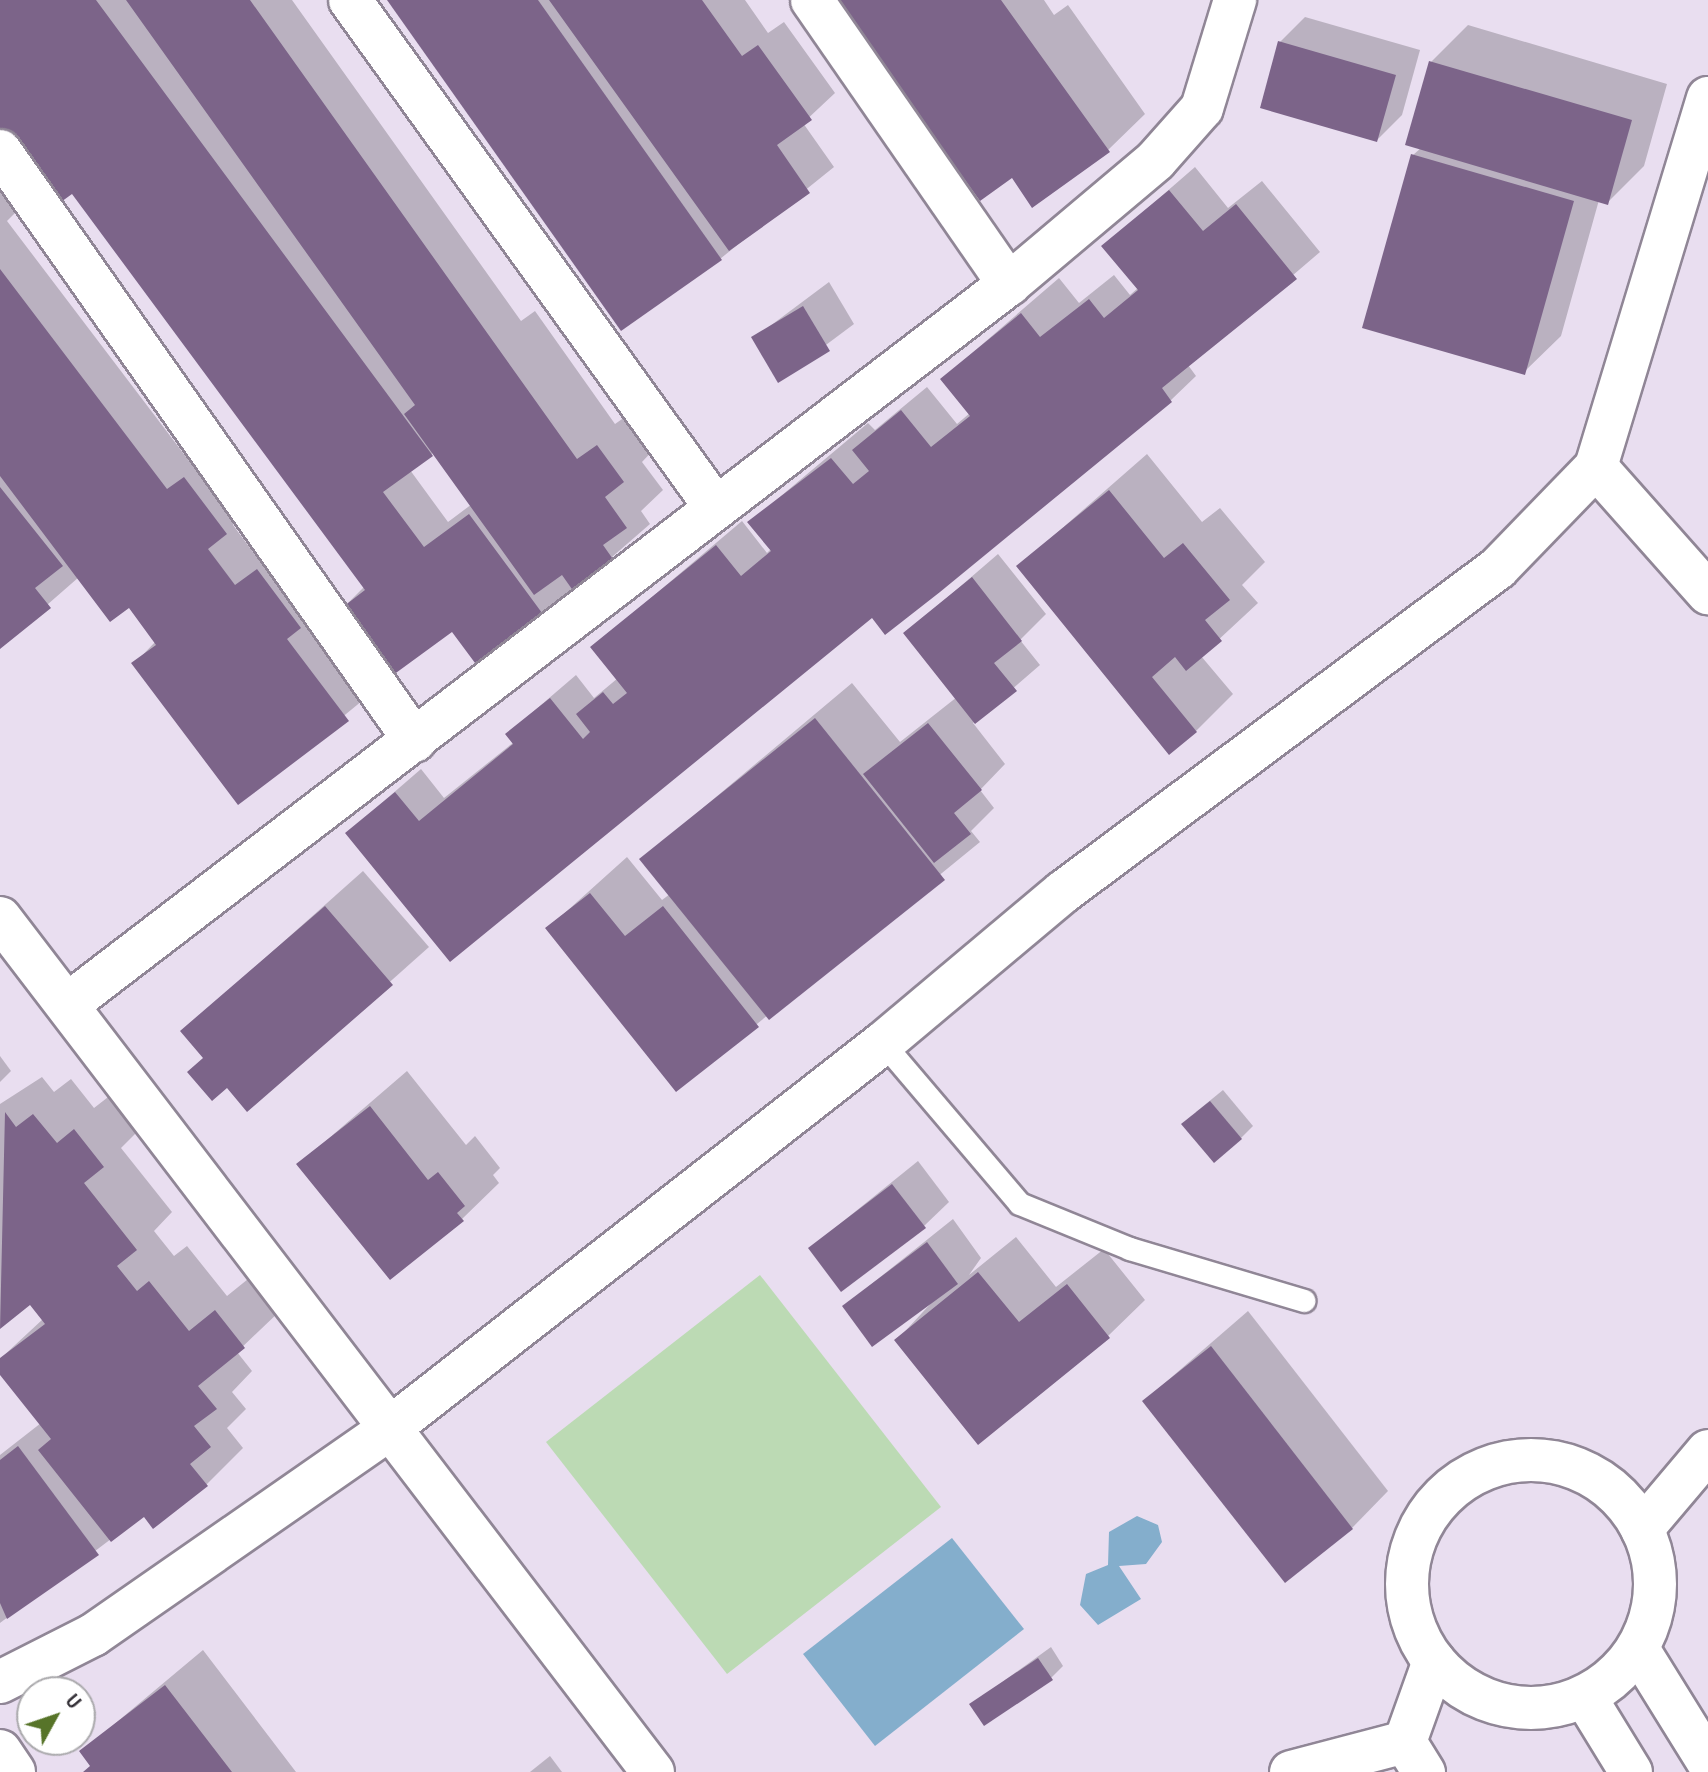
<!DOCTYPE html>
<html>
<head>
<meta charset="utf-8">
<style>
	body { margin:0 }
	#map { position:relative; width:1708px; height:1772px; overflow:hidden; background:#e9def0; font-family:"Sofia Sans Condensed",sans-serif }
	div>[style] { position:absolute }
	.green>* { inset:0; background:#bcdab4 }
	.water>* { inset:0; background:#84aecc }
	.shadow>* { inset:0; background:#0003 }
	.building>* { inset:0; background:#7c6489 }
	.roads { filter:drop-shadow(2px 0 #908696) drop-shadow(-2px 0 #908696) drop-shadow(0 2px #908696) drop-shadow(0 -2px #908696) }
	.service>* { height:22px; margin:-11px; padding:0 11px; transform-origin:11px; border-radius:11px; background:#fff }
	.minor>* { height:42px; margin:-21px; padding:0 21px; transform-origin:21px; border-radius:21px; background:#fff }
	.minor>.ring { margin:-21px; padding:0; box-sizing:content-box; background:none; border:42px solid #fff; border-radius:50% }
	span { translate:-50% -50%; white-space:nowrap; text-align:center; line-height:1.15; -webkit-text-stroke:8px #fff; paint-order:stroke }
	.north { position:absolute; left:16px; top:1676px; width:80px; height:80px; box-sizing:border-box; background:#fff; border:2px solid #abaaad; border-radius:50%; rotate:50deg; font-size:22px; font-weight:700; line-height:32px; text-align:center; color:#2e2a31 }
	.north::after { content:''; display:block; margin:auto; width:28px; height:36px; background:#577429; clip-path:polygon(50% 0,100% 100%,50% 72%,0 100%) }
</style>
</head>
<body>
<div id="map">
	<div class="green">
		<div style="clip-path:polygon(760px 1275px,941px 1507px,727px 1674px,546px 1442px)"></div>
	</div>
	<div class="water">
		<div style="clip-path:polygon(1137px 1516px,1158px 1525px,1162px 1542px,1146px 1564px,1119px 1566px,1141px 1599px,1098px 1625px,1080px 1605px,1086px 1574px,1108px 1565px,1109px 1532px)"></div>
		<div style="clip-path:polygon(952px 1538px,1024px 1629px,875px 1746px,803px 1654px)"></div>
	</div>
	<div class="shadow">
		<div style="clip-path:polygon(evenodd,0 0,292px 0,521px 321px,535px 311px,615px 424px,635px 410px,659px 444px,642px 462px,663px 490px,641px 511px,650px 524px,544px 616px,341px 610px,365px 586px,0 46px,0 0,434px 452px,472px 504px,448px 522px,410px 470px,434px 452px)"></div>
		<div style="clip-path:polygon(390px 0,745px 0,768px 33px,784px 22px,835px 93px,803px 123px,834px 167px,720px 259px)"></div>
		<div style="clip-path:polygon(838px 0,1044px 0,1054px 15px,1068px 5px,1145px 114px,1108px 150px,1012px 175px)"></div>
		<div style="clip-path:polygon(1305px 17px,1420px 50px,1402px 115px,1377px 140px,1280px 42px)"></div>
		<div style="clip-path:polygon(1468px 25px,1667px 84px,1644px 166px,1607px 203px,1599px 200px,1561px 336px,1524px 372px,1413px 155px,1421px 148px,1431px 62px)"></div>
		<div style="clip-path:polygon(1195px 167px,1228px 208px,1262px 181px,1320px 252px,1188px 365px,1196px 376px,1171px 400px,872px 616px,450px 959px,347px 833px,421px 769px,444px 798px,514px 742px,507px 734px,576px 675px,594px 698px,618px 678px,593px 647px,742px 521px,767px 553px,771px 549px,750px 522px,868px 423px,875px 430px,927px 387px,957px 424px,970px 413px,942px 379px,1059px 278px,1079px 303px,1114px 275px,1130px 295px,1138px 288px,1104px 246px)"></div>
		<div style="clip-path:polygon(0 181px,28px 200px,7px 221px,193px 466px,210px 453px,250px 508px,233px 525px,259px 560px,295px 534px,337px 590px,324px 603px,385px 682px,239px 802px,134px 664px,156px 641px,129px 606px,79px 577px,0 646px)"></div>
		<div style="clip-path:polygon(829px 282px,854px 324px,779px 380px,754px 338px)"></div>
		<div style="clip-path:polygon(1147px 454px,1202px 522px,1220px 508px,1265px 562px,1242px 585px,1258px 603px,1201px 656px,1233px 694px,1196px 731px,1019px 566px)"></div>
		<div style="clip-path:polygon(998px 554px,1046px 614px,1020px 640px,1040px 665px,973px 723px,1005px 764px,980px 790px,994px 808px,971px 831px,980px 842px,676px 1090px,548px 928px,627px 857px,662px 900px,670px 894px,642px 859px,852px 683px,900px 742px,957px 697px,905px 634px)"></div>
		<div style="clip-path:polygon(363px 871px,429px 947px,247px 1109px,183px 1031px)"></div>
		<div style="clip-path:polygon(0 1056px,11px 1071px,0 1082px)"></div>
		<div style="clip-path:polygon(407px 1071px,466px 1145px,475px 1136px,500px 1168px,493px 1175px,499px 1183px,462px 1219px,299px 1164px)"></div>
		<div style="clip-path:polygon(42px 1077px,54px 1092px,71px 1079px,94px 1108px,112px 1094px,140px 1129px,121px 1148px,172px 1212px,154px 1231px,174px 1256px,187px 1246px,227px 1296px,253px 1275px,281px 1310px,237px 1352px,252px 1371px,232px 1392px,246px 1409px,227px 1428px,243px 1448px,206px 1485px,144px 1514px,0 1623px,0 1455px,41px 1423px,0 1372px,0 1359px,43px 1319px,31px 1302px,0 1326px,0 1104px)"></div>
		<div style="clip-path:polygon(1223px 1090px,1253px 1126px,1241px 1138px,1196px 1112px)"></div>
		<div style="clip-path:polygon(918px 1161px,949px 1202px,924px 1226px,810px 1248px)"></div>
		<div style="clip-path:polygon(953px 1219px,981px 1258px,969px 1275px,1016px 1237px,1056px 1287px,1104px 1249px,1145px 1300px,1108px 1336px,896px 1341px,934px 1300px,844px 1306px)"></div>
		<div style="clip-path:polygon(1248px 1311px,1388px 1491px,1352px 1528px,1144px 1401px)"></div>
		<div style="clip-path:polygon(1051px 1647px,1063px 1666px,1051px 1678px,972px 1704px)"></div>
		<div style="clip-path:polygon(203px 1650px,296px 1772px,85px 1772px,92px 1765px,81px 1752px)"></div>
		<div style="clip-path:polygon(550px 1756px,562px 1772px,530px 1772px)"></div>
	</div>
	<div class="building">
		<div style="clip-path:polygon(0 0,96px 0,433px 456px,383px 492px,424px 547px,469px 514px,545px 617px,478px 667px,452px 632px,389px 678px,339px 610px,365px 590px,72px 194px,54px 207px,0 134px)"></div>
		<div style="clip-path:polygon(126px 0,250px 0,577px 459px,597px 445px,624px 482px,605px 497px,627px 528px,603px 545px,615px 562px,574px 592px,562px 575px,534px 595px,404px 414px,415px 405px)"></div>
		<div style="clip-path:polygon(387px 0,538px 0,722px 260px,621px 331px)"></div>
		<div style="clip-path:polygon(549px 0,702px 0,742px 56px,758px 45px,812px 120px,777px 145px,810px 193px,729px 251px)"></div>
		<div style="clip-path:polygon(835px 0,1001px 0,1110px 152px,1032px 208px,1012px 178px,980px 201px)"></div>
		<div style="clip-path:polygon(1278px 41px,1396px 75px,1377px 142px,1260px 108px)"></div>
		<div style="clip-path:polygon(1429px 61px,1632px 120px,1608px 205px,1405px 145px)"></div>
		<div style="clip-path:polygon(1411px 154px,1574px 201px,1525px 375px,1362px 328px)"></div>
		<div style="clip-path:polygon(1169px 190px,1203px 231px,1236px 204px,1297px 279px,1162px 388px,1172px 402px,940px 592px,885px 635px,872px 618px,450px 962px,345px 833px,395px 792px,419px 821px,513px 744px,505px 734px,550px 698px,583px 739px,590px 732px,576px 714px,603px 692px,613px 704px,627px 693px,590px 647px,716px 545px,741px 576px,771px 551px,747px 522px,831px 458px,853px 484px,869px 471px,852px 450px,901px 410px,931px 447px,970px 416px,940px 379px,1021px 313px,1040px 337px,1089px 299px,1104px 318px,1138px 290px,1101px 246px)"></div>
		<div style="clip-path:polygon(0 269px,167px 489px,184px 477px,227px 534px,208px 549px,235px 585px,257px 569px,301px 628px,287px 639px,349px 721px,238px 805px,131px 663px,156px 645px,129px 608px,110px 622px,0 476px)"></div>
		<div style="clip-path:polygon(803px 306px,830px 351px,778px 383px,751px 337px)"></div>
		<div style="clip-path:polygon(0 487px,63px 566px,35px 588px,51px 608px,0 649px)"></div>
		<div style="clip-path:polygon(1109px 490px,1164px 558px,1183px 543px,1230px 600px,1205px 620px,1222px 641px,1186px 671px,1175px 657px,1152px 677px,1197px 732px,1169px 755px,1016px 566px)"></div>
		<div style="clip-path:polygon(972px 577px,1022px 641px,994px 663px,1017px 691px,975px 724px,903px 633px)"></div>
		<div style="clip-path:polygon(815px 718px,945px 880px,769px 1020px,639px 859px)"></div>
		<div style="clip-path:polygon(928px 723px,982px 790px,954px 813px,971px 834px,934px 863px,863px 774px)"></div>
		<div style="clip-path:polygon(590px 893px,625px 936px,663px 906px,759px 1027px,676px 1092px,545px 928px)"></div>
		<div style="clip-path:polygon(325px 906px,393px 985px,247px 1112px,227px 1088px,212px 1101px,187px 1072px,203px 1058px,180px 1031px)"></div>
		<div style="clip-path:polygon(1210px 1101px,1242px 1139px,1214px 1163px,1181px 1124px)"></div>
		<div style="clip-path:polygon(370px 1106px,428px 1180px,438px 1172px,465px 1206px,457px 1213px,464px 1221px,390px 1280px,296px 1164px)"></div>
		<div style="clip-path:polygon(5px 1112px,16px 1127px,33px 1114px,57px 1143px,74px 1129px,104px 1167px,84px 1183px,137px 1250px,117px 1266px,137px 1291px,149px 1281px,189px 1331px,215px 1310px,245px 1348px,198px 1386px,217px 1409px,194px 1426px,211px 1447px,190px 1464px,208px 1486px,153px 1529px,144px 1517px,111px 1542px,38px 1450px,51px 1439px,0 1375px,0 1358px,45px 1324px,30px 1305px,0 1329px)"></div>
		<div style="clip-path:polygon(892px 1184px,926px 1228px,841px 1292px,808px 1248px)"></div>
		<div style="clip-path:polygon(927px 1242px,958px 1284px,872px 1347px,842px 1306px)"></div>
		<div style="clip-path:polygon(978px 1272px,1019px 1322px,1067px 1284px,1110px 1338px,978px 1445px,894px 1340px)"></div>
		<div style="clip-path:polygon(1211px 1346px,1353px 1529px,1285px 1583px,1142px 1401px)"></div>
		<div style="clip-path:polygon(18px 1446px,99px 1555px,7px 1619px,0 1603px,0 1460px)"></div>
		<div style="clip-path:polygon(1038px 1658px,1053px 1680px,984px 1726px,969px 1704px)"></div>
		<div style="clip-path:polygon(165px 1685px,232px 1772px,83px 1772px,90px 1766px,79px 1751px)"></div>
	</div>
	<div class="roads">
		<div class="service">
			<div style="left:883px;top:1043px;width:211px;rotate:49.6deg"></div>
			<div style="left:1020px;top:1204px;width:119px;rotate:22.2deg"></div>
			<div style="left:1130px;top:1249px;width:182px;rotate:16.6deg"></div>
		</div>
		<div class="minor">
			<div style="left:350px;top:0;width:626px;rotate:54.23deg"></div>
			<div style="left:812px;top:0;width:346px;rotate:55.3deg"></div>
			<div style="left:1708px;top:98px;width:386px;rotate:106.9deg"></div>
			<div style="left:1596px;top:467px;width:169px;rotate:48.4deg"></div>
			<div style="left:0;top:151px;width:721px;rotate:54.88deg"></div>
			<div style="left:0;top:918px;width:1075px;rotate:52.6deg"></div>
			<div style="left:68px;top:1004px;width:1185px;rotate:-37.42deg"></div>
			<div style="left:1009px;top:284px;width:192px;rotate:-40.1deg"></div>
			<div style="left:1156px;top:160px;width:69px;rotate:-48.5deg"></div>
			<div style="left:1202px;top:108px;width:113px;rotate:-73deg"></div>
			<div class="ring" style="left:1407px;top:1460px;width:206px;height:206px"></div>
			<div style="left:1642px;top:1529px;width:102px;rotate:-49.8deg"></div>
			<div style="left:1638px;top:1649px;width:133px;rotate:58.2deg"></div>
			<div style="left:0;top:1682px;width:104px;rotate:-26.8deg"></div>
			<div style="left:93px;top:1635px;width:357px;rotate:-34.8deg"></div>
			<div style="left:386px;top:1431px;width:631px;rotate:-37.98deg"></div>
			<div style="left:883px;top:1043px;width:235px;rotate:-40deg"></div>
			<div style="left:1063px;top:892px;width:542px;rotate:-36.68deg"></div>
			<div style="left:1498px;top:568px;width:141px;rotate:-45.9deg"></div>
			<div style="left:1585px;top:1697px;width:88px;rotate:58.5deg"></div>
			<div style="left:1405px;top:1742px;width:36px;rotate:58deg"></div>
			<div style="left:0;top:1751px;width:25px;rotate:56deg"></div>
			<div style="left:1291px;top:1772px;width:118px;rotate:-14.7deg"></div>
			<div style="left:1405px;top:1742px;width:86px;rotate:-70.3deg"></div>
		</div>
	</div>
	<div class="north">U</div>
</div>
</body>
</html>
